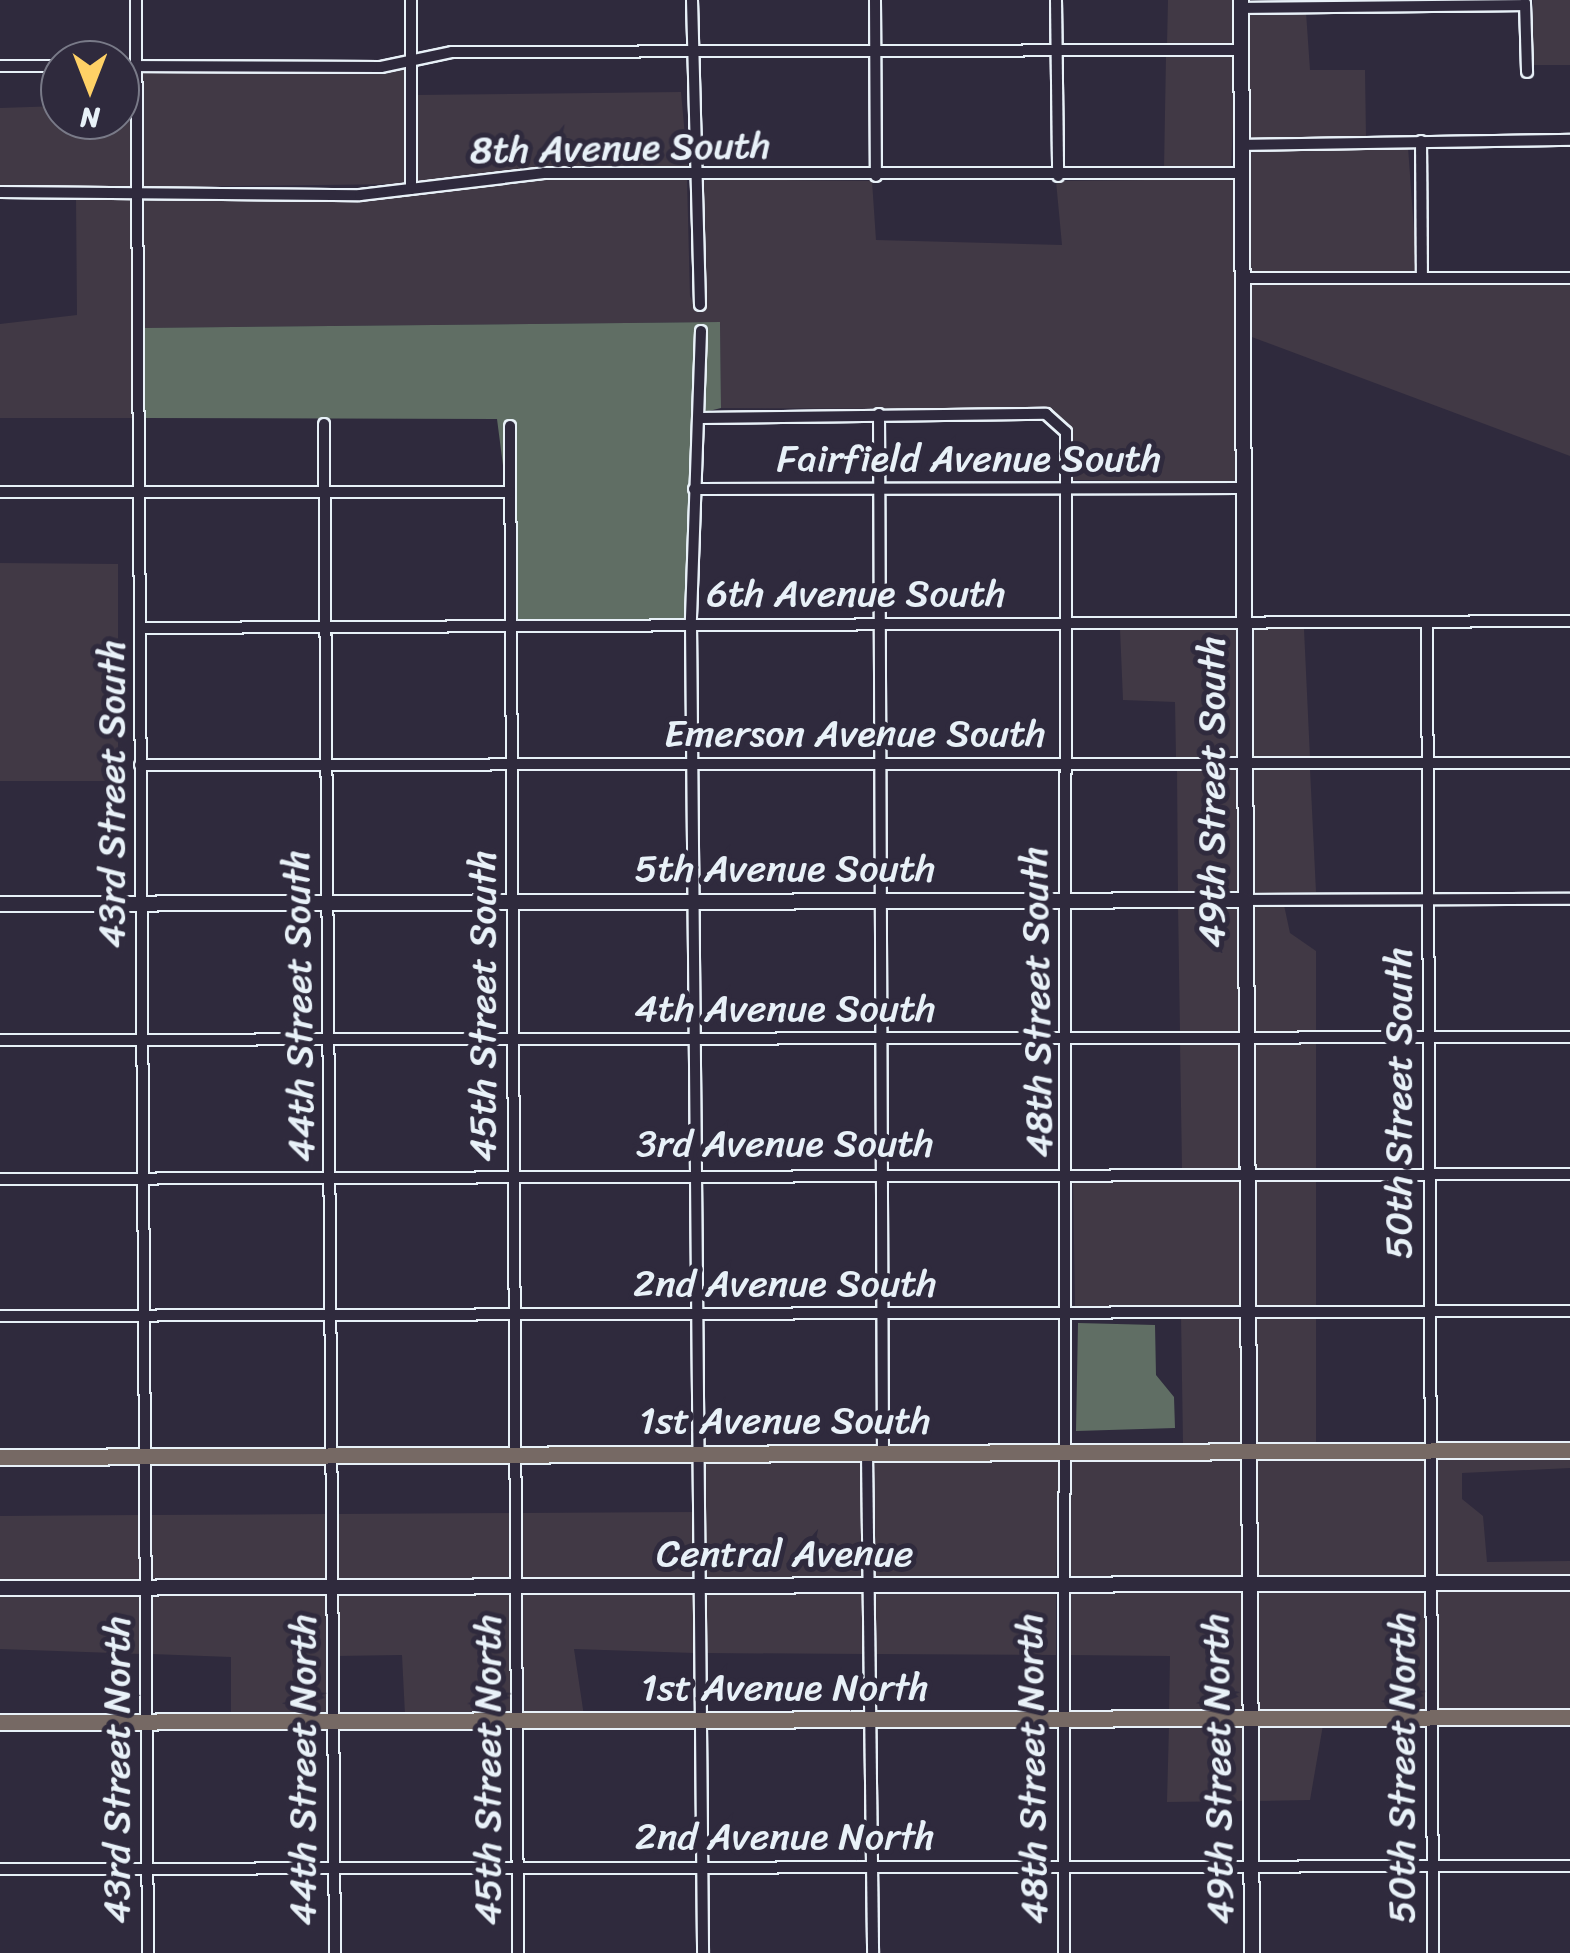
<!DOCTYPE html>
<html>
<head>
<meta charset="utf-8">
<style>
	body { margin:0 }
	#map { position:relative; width:1570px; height:1953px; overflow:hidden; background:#2f2a3d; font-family:Sriracha,sans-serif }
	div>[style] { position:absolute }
	.built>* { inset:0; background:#413945 }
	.green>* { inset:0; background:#606e64 }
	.roads { filter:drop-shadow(2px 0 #e8f1f8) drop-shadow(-2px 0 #e8f1f8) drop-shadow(0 2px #e8f1f8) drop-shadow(0 -2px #e8f1f8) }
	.street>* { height:10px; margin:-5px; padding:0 5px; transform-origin:5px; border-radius:5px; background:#2f2a3d }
	.secondary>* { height:14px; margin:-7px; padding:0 7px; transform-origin:7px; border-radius:7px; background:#2f2a3d }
	.primary>* { height:15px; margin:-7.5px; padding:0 7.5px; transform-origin:7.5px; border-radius:7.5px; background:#766964 }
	span { translate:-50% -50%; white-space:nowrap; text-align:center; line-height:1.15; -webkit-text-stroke:10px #2f2a3d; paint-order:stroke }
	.street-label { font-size:38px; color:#e8f1f8 }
	.north { position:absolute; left:40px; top:40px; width:100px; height:100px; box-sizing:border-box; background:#2f2a3d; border:2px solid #797a88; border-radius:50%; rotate:180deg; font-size:28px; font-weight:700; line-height:40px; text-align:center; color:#e8f1f8 }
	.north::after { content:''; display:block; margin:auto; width:35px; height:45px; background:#ffd166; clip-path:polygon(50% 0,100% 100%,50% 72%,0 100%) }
</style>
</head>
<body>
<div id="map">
	<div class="built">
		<div style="clip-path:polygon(1168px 0,1236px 0,1236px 45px,1167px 45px)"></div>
		<div style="clip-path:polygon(1533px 0,1570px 0,1570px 65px,1533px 65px)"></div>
		<div style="clip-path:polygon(1306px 12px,1310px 70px,1365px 70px,1366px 137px,1246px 139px,1246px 13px)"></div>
		<div style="clip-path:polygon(1236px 55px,1231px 168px,1164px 169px,1166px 56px)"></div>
		<div style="clip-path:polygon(406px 68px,406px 184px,140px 187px,140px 72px)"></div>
		<div style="clip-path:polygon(131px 91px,131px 187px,0 187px,0 108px,60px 106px,60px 120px,120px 120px)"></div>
		<div style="clip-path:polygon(681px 92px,688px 169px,544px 167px,416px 182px,415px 95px)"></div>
		<div style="clip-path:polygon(1408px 147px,1417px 273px,1247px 273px,1246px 150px)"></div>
		<div style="clip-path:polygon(544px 178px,687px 179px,690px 296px,698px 312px,706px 306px,697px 179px,872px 181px,876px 240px,1062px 245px,1056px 181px,1237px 179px,1239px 482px,1068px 480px,1070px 429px,1046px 409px,721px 408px,720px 322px,141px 328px,140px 198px,360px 200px)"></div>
		<div style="clip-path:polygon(76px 198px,131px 198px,134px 418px,0 418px,0 324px,77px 315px)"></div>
		<div style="clip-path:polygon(1570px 283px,1570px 456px,1249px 336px,1247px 284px)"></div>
		<div style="clip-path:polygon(0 563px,118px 564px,118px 781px,0 781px)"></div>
		<div style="clip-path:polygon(1120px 629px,1239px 629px,1241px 758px,1176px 758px,1175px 702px,1123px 700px)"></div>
		<div style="clip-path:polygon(1249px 629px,1304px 629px,1310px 758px,1250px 758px)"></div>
		<div style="clip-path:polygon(1177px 769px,1241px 769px,1241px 894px,1178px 895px)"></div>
		<div style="clip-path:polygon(1250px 769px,1310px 769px,1316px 892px,1250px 894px)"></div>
		<div style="clip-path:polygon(1178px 905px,1241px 905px,1241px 1032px,1180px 1032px)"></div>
		<div style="clip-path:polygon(1250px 905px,1284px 905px,1290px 933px,1316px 951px,1316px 1032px,1251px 1032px)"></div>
		<div style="clip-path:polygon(1180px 1043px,1241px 1043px,1242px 1168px,1182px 1168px)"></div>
		<div style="clip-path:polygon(1251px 1043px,1316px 1043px,1316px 1169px,1251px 1168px)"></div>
		<div style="clip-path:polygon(1073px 1179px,1242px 1179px,1243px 1306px,1075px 1306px)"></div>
		<div style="clip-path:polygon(1252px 1179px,1316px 1179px,1316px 1306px,1252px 1306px)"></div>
		<div style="clip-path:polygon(1181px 1316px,1243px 1316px,1243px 1444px,1183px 1444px)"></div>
		<div style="clip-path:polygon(1252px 1316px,1316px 1317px,1316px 1444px,1253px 1444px)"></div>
		<div style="clip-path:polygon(1426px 1454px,1426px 1578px,1254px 1579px,1253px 1455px)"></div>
		<div style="clip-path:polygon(1435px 1454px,1570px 1455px,1570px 1468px,1462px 1473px,1462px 1499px,1483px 1516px,1487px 1562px,1570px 1561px,1570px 1578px,1436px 1578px)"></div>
		<div style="clip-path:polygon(1243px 1455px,1244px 1579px,1065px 1580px,1068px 1456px)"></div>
		<div style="clip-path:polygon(1059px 1456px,1056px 1580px,873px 1581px,872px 1459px)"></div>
		<div style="clip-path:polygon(863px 1459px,864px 1581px,704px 1581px,704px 1460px)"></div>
		<div style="clip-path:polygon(694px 1512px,694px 1581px,521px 1581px,521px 1513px)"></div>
		<div style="clip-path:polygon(511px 1513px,512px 1581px,337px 1582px,336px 1514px)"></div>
		<div style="clip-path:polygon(327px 1514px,327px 1582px,151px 1582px,149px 1515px)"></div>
		<div style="clip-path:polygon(139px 1515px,141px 1582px,0 1582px,0 1516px)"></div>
		<div style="clip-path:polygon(1426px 1589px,1426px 1714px,1255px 1714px,1254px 1590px)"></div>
		<div style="clip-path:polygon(1436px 1589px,1570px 1589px,1570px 1712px,1436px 1713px)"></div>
		<div style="clip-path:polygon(1244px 1590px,1245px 1714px,1169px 1714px,1170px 1656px,1066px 1655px,1065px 1591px)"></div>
		<div style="clip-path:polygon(864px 1591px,864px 1654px,704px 1653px,704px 1592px)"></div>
		<div style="clip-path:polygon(873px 1591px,1056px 1591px,1056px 1655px,873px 1654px)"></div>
		<div style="clip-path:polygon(327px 1592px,327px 1715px,231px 1717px,231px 1657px,151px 1654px,151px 1593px)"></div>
		<div style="clip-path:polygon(337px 1592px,512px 1592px,513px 1715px,405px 1715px,402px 1655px,337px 1656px)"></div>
		<div style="clip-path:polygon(521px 1592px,694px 1592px,694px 1653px,574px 1649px,584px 1716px,523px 1715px)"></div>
		<div style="clip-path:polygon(0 1593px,142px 1593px,142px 1654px,0 1649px)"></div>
		<div style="clip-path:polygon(1169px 1725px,1245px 1725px,1246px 1801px,1167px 1802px)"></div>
		<div style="clip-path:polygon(1255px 1725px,1323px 1725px,1310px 1800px,1255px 1801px)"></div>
	</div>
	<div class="green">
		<div style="clip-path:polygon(720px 322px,721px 408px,705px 412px,705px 326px,696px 326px,686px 619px,516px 620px,514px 421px,505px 422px,505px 481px,497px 419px,144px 418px,141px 328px)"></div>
		<div style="clip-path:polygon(1078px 1323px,1155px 1325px,1156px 1375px,1174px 1397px,1175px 1428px,1076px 1431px)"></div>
	</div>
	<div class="roads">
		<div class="street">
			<div style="left:136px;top:0;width:1953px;rotate:89.65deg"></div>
			<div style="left:692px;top:0;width:305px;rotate:88.5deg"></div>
			<div style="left:875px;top:0;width:176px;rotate:89.7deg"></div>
			<div style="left:1056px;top:0;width:176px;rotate:89.3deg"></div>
			<div style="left:1525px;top:3px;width:69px;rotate:88.3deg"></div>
			<div style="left:1241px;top:8px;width:284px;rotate:-0.6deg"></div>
			<div style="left:0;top:66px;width:60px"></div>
			<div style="left:120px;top:66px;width:261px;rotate:0.2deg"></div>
			<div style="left:381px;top:67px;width:73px;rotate:-11.9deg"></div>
			<div style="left:452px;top:52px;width:789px;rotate:-0.15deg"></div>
			<div style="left:1421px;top:141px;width:137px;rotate:89.6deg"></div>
			<div style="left:1242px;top:145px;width:328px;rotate:-0.9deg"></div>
			<div style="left:411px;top:189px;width:189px;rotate:-90deg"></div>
			<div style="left:0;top:192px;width:360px;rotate:0.5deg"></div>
			<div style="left:360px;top:195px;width:185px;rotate:-6.8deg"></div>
			<div style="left:544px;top:173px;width:698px"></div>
			<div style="left:1242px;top:278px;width:328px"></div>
			<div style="left:701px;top:331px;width:293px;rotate:92deg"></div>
			<div style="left:691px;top:624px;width:1329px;rotate:89.48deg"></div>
			<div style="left:879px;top:414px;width:1040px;rotate:89.78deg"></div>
			<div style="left:701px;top:418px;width:345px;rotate:-0.7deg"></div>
			<div style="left:1046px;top:414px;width:27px;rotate:42deg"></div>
			<div style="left:1066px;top:432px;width:1521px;rotate:90.08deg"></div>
			<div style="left:324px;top:424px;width:1529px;rotate:89.59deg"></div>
			<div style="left:510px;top:426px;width:1527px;rotate:89.7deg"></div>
			<div style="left:694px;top:489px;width:549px;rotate:-0.1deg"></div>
			<div style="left:0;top:492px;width:510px"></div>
			<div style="left:1427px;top:623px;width:1330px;rotate:89.74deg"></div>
			<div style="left:142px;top:628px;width:1428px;rotate:-0.28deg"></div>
			<div style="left:140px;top:765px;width:1430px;rotate:-0.08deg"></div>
			<div style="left:1245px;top:900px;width:325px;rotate:-0.2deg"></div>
			<div style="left:0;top:1040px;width:1570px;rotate:-0.11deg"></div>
			<div style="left:0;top:1179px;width:1570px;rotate:-0.18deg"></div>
			<div style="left:0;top:1316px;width:1570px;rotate:-0.18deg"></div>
			<div style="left:867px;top:1454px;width:499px;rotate:89.3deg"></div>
			<div style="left:0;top:1869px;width:1570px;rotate:-0.11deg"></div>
		</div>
		<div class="secondary">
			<div style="left:1241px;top:0;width:1953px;rotate:89.68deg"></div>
			<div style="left:0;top:904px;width:1245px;rotate:-0.18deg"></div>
			<div style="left:0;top:1588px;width:1570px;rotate:-0.18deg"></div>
		</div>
		<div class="primary">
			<div style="left:0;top:1457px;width:1570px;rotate:-0.26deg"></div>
			<div style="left:0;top:1722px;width:1570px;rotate:-0.18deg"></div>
		</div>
	</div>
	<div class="street-label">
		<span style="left:620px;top:148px;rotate:-1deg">8th Avenue South</span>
		<span style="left:969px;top:459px">Fairfield Avenue South</span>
		<span style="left:856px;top:594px">6th Avenue South</span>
		<span style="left:855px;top:734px">Emerson Avenue South</span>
		<span style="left:1212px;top:792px;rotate:-90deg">49th Street South</span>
		<span style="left:112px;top:794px;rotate:-90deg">43rd Street South</span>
		<span style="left:785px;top:869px">5th Avenue South</span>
		<span style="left:1037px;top:1002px;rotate:-91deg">48th Street South</span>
		<span style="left:299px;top:1006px;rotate:-91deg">44th Street South</span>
		<span style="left:483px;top:1006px;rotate:-90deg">45th Street South</span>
		<span style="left:785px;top:1009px">4th Avenue South</span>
		<span style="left:1399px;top:1103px;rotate:-90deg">50th Street South</span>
		<span style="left:785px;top:1144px">3rd Avenue South</span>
		<span style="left:785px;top:1284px">2nd Avenue South</span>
		<span style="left:785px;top:1421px">1st Avenue South</span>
		<span style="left:785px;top:1554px">Central Avenue</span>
		<span style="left:785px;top:1688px">1st Avenue North</span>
		<span style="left:1402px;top:1768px;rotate:-90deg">50th Street North</span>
		<span style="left:1032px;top:1769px;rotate:-91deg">48th Street North</span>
		<span style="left:1218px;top:1769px;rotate:-91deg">49th Street North</span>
		<span style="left:117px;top:1770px;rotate:-90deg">43rd Street North</span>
		<span style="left:303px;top:1770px;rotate:-90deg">44th Street North</span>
		<span style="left:488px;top:1770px;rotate:-90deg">45th Street North</span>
		<span style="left:785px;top:1837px">2nd Avenue North</span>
	</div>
	<div class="north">N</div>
</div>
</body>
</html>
